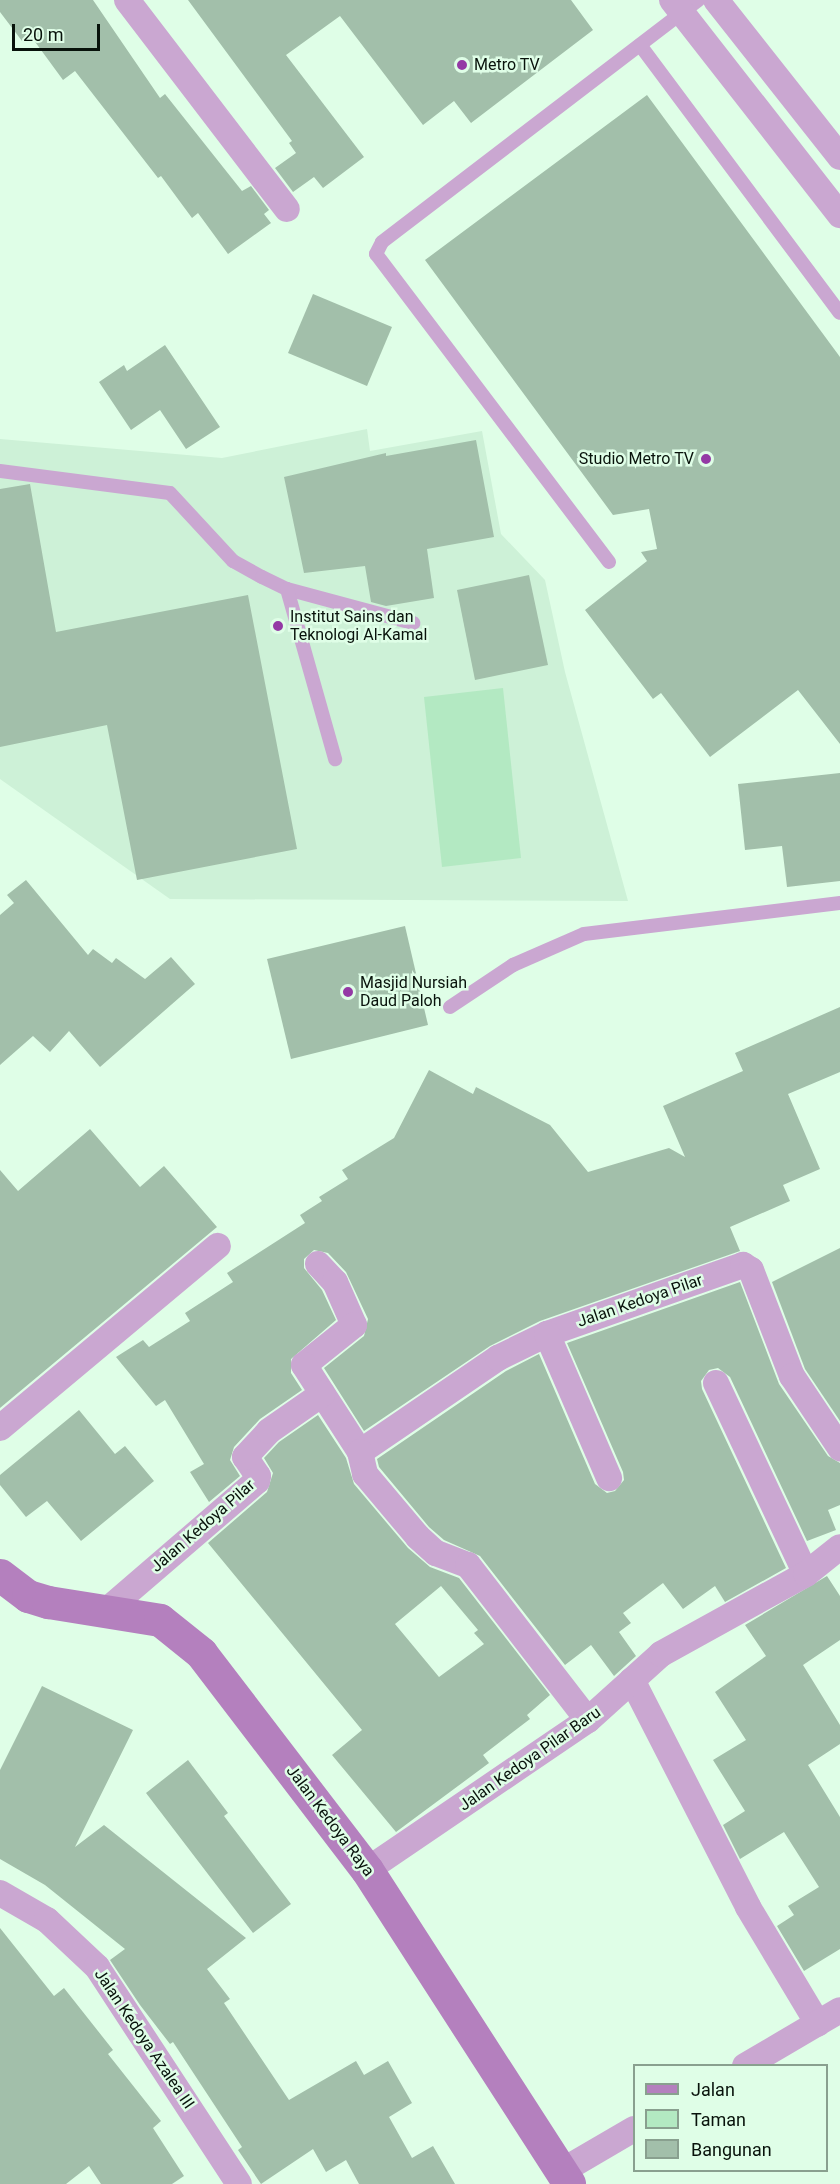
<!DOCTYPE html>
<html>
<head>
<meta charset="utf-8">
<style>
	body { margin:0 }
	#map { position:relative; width:840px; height:2184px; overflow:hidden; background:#dffee7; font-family:Roboto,sans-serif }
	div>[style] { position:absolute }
	.built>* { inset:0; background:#cdf1d7 }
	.green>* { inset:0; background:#b3e9c2 }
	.building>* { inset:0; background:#a2bfaa }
	.lane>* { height:14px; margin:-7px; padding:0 7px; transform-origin:7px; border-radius:7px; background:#caa7d1 }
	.street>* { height:26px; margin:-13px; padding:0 13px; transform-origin:13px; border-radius:13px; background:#caa7d1 }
	.secondary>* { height:33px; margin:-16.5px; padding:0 16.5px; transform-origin:16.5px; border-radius:16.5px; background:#b480be }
	.dots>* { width:16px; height:16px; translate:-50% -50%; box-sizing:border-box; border:3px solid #dffee7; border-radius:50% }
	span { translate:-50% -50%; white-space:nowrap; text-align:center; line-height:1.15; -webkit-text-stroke:5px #dffee7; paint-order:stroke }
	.poi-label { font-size:16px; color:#08120b }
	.left { translate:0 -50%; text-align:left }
	.right { translate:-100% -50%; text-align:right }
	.street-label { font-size:16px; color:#08120b }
	.legend { position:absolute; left:633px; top:2064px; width:195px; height:108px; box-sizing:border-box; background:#dffee7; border:2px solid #89a08f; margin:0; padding:8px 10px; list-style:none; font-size:18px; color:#08120b }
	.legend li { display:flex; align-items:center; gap:12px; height:30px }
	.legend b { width:30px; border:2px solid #89a08f }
	.scale { position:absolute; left:12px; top:24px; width:88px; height:27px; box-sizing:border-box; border:3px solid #08120b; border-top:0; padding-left:8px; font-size:18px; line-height:21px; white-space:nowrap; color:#08120b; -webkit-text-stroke:4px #dffee7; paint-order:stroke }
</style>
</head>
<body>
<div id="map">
	<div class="built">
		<div style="clip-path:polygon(367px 429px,370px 451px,482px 431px,501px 534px,545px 580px,565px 672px,628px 901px,170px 899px,0 779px,0 439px,222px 458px)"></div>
	</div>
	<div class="green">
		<div style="clip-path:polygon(503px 688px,521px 858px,442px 867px,424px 697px)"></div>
	</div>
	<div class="building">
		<div style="clip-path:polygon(0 0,93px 0,160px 98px,165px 94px,242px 191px,251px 186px,269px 210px,264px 214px,271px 223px,228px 254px,198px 213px,192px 218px,161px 176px,158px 178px,75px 71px,63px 80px,30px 35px,22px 41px,0 12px)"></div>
		<div style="clip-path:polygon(188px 0,571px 0,593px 30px,471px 123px,454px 101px,423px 125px,340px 16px,286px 55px,364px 157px,323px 188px,314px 177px,293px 192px,275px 168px,296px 153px,289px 143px,292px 141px)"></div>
		<div style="clip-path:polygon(647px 95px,840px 357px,840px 744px,798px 690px,710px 757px,661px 693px,653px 699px,585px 610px,647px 561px,641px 552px,657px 549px,649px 509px,613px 515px,425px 260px)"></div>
		<div style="clip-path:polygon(313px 294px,392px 327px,367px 386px,288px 353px)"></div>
		<div style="clip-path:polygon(165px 345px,220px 427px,186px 449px,160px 410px,131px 430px,99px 382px,124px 365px,127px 371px)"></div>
		<div style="clip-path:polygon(476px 440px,494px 537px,427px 549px,434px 598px,386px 606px,371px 602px,365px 566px,304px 573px,284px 477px,386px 453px,386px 456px)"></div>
		<div style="clip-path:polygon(30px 484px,56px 632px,248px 595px,297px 849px,137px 880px,107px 725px,0 747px,0 489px)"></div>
		<div style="clip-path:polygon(529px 575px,548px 665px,475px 680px,457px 590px)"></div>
		<div style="clip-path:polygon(840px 773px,840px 881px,787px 887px,782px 846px,745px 850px,738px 784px)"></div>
		<div style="clip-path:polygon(26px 880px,88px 955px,93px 949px,112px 963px,116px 958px,145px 979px,171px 957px,195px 984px,100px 1067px,69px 1031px,50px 1052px,33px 1036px,0 1065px,0 915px,14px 903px,7px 895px)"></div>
		<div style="clip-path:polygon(405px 926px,428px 1025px,291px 1059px,267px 959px)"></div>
		<div style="clip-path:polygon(840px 1007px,840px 1072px,788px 1094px,820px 1169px,783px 1185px,790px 1201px,730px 1227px,740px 1251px,540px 1321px,490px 1346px,364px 1431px,324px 1368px,364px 1336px,368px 1319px,346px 1272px,328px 1253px,314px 1250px,304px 1259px,304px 1268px,322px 1290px,336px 1320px,291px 1359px,291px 1373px,302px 1390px,260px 1419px,234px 1447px,230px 1460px,240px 1476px,209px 1502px,190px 1472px,204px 1464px,165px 1400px,156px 1406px,116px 1357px,143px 1340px,149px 1347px,190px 1321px,185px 1313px,233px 1282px,227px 1273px,305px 1223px,300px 1215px,322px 1201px,319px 1197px,348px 1179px,342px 1170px,394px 1138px,429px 1070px,473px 1094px,476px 1087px,550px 1125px,588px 1172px,669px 1148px,685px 1157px,663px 1106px,743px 1071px,735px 1053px)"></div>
		<div style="clip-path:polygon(90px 1129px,140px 1187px,164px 1166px,217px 1227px,0 1408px,0 1170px,18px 1191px)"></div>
		<div style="clip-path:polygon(840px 1248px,840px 1421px,805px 1369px,772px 1282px)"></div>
		<div style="clip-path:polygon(740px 1282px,779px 1384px,828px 1456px,840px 1463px,840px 1505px,828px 1510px,836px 1530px,807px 1541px,730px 1377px,718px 1368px,709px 1370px,701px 1381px,702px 1389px,786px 1568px,725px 1602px,715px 1586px,683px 1609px,663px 1583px,623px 1613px,631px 1623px,619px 1632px,636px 1656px,614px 1676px,591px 1645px,565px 1665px,480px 1556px,444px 1540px,429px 1527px,379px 1467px,377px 1459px,506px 1371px,539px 1354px,595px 1484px,607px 1493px,615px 1491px,624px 1480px,623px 1472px,567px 1343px)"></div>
		<div style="clip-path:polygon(79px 1410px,115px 1454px,125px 1446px,154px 1481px,81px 1541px,47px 1501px,26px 1517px,0 1485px,0 1475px)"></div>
		<div style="clip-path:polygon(evenodd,318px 1415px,346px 1458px,354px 1484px,408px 1548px,430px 1567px,459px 1578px,550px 1695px,527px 1715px,530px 1719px,483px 1755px,489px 1763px,396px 1832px,332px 1755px,362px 1730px,208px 1543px,267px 1492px,273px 1473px,264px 1458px,279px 1442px,318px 1415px,441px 1586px,478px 1630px,474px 1633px,484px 1644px,439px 1677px,395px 1624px,441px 1586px)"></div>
		<div style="clip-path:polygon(827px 1576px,840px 1596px,840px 1640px,803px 1665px,840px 1725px,840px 1744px,808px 1765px,840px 1817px,840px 1949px,804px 1971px,777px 1926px,794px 1915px,788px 1906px,819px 1887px,784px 1832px,740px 1859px,723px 1825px,745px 1811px,713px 1760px,746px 1740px,715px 1692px,766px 1656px,745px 1625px)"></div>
		<div style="clip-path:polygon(42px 1686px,133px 1730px,75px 1847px,104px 1825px,246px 1938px,207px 1969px,230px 1999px,224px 2003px,289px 2100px,356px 2061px,364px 2075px,388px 2061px,412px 2103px,389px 2117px,412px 2158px,433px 2146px,455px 2184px,359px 2184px,346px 2160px,326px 2172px,313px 2149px,261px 2184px,238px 2150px,242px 2147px,173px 2042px,170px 2044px,140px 2005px,110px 1960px,125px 1949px,45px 1885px,0 1859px,0 1770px)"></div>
		<div style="clip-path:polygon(188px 1760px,228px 1813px,224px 1816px,291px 1904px,253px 1933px,146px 1793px)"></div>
		<div style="clip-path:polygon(0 1928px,54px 1996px,64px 1988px,113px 2050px,108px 2054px,161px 2121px,153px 2128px,184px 2176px,172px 2184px,101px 2184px,89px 2166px,66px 2184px,0 2184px)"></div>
	</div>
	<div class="lane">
		<div style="left:640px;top:45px;width:334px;rotate:53.3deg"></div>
		<div style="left:0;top:471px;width:171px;rotate:7.4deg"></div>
		<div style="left:170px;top:493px;width:93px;rotate:47.2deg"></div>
		<div style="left:233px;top:561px;width:33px;rotate:29deg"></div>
		<div style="left:262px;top:577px;width:28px;rotate:26deg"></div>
		<div style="left:287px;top:589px;width:131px;rotate:15.1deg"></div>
		<div style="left:609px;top:562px;width:386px;rotate:-127.1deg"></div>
		<div style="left:376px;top:254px;width:13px;rotate:-63deg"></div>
		<div style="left:382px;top:242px;width:398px;rotate:-37.4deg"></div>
		<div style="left:287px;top:589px;width:177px;rotate:74.2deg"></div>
		<div style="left:450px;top:1007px;width:76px;rotate:-33.7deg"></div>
		<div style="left:513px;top:965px;width:77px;rotate:-23.6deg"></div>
		<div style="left:584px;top:934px;width:258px;rotate:-6.9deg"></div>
	</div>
	<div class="street">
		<div style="left:127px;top:0;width:263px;rotate:52.6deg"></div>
		<div style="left:672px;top:0;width:273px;rotate:52deg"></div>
		<div style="left:716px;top:0;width:200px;rotate:51.7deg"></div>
		<div style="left:318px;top:1264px;width:25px;rotate:47deg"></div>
		<div style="left:335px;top:1282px;width:47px;rotate:66.2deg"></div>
		<div style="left:354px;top:1325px;width:64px;rotate:141.3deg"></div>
		<div style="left:304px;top:1365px;width:103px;rotate:57.2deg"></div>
		<div style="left:360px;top:1452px;width:167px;rotate:-34.3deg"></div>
		<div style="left:498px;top:1358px;width:55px;rotate:-26.1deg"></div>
		<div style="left:547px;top:1334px;width:208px;rotate:-19.4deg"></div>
		<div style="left:743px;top:1265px;width:9px;rotate:32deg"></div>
		<div style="left:751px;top:1270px;width:114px;rotate:68.9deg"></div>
		<div style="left:792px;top:1376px;width:87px;rotate:56.3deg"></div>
		<div style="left:547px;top:1334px;width:157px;rotate:66.7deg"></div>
		<div style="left:716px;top:1383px;width:211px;rotate:64.8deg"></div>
		<div style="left:0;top:1428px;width:284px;rotate:-39.9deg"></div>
		<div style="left:360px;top:1452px;width:23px;rotate:77deg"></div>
		<div style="left:365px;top:1474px;width:82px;rotate:49.9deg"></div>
		<div style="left:418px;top:1537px;width:24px;rotate:42deg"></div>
		<div style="left:436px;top:1553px;width:34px;rotate:21deg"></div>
		<div style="left:468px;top:1565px;width:196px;rotate:52.3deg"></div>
		<div style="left:107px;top:1610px;width:198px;rotate:-40.7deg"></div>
		<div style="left:257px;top:1481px;width:5px;rotate:-79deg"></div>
		<div style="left:258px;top:1476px;width:23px;rotate:-124deg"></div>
		<div style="left:245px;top:1457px;width:35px;rotate:-47deg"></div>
		<div style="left:269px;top:1431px;width:65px;rotate:-34.9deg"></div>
		<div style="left:632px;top:1680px;width:255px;rotate:62.9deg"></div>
		<div style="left:748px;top:1907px;width:136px;rotate:59.1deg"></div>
		<div style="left:367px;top:1870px;width:267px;rotate:-34.2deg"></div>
		<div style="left:588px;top:1720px;width:98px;rotate:-42.1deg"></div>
		<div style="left:661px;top:1654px;width:166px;rotate:-28.9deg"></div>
		<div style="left:806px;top:1574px;width:43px;rotate:-38.5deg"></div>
		<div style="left:0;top:1893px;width:54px;rotate:29.9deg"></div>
		<div style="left:47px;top:1920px;width:69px;rotate:43.2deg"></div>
		<div style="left:97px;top:1967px;width:259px;rotate:56.8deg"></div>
		<div style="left:745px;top:2066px;width:110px;rotate:-30.5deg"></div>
		<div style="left:562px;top:2171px;width:83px;rotate:-30.3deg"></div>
	</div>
	<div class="secondary">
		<div style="left:0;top:1575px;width:35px;rotate:37deg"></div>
		<div style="left:28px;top:1596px;width:21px;rotate:17deg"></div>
		<div style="left:48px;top:1602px;width:113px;rotate:9.1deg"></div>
		<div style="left:160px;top:1620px;width:53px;rotate:38.8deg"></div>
		<div style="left:201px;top:1653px;width:273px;rotate:52.6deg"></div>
		<div style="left:367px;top:1870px;width:373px;rotate:57.2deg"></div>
	</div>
	<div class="dots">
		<div style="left:462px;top:65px;background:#943aa5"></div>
		<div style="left:706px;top:459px;background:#943aa5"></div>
		<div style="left:278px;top:626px;background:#943aa5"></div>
		<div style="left:348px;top:992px;background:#943aa5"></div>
	</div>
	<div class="poi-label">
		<span class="left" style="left:474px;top:65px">Metro TV</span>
		<span class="right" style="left:694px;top:459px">Studio Metro TV</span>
		<span class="left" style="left:290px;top:626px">Institut Sains dan<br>Teknologi Al-Kamal</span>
		<span class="left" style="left:360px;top:992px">Masjid Nursiah<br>Daud Paloh</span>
	</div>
	<div class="street-label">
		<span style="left:640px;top:1301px;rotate:-19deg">Jalan Kedoya Pilar</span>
		<span style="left:203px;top:1526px;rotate:-41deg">Jalan Kedoya Pilar</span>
		<span style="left:530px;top:1759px;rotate:-35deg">Jalan Kedoya Pilar Baru</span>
		<span style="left:330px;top:1821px;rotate:53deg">Jalan Kedoya Raya</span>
		<span style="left:144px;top:2039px;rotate:56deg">Jalan Kedoya Azalea III</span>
	</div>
	<ul class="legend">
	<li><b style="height:8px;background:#b480be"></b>Jalan</li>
	<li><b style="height:16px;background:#b3e9c2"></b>Taman</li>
	<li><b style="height:16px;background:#a2bfaa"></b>Bangunan</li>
	</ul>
	<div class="scale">20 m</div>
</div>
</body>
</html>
